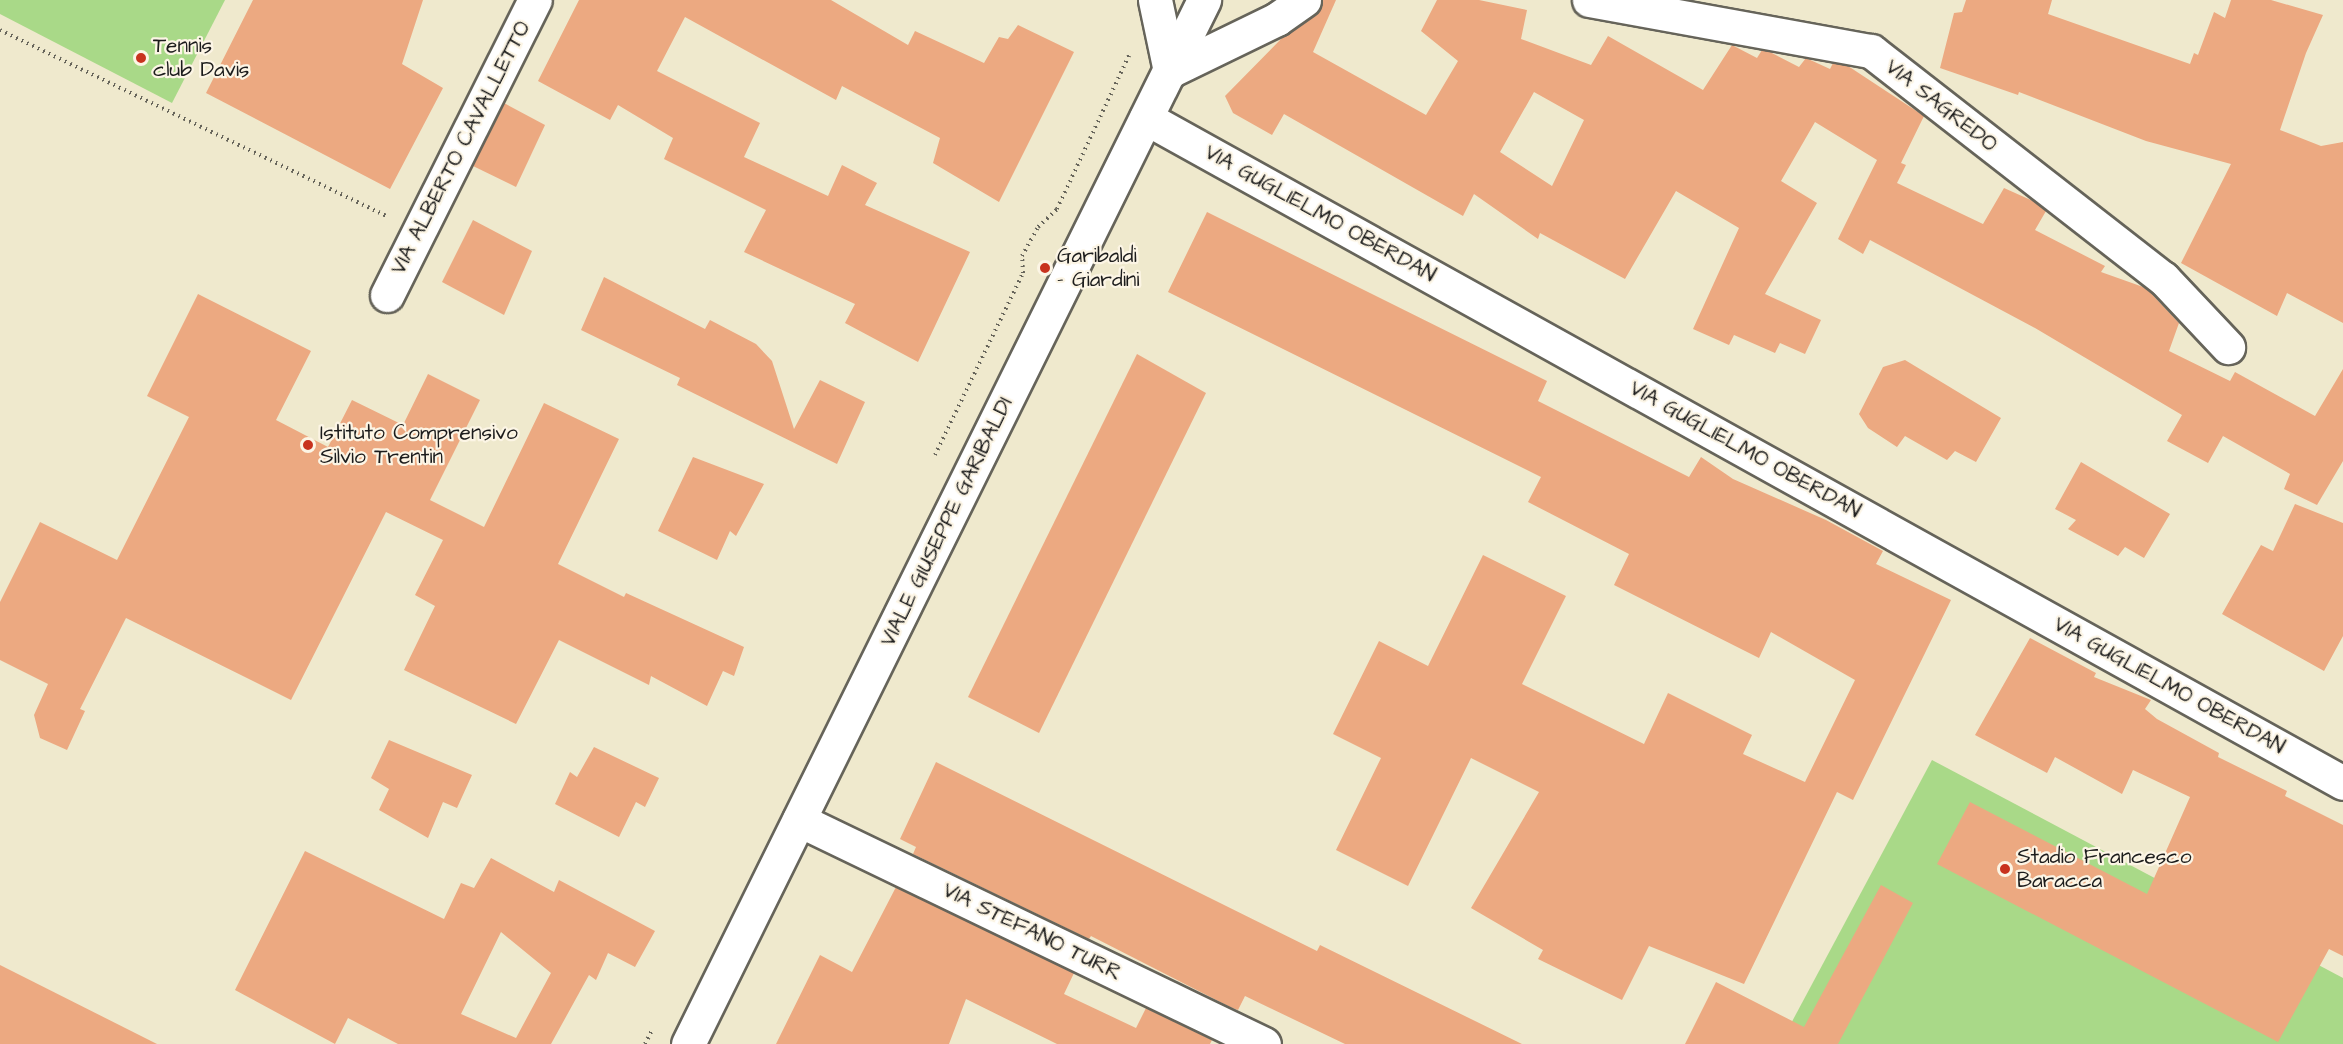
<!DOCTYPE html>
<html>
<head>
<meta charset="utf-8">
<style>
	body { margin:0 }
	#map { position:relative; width:2343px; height:1044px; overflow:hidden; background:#efe9cd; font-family:"Architects Daughter",sans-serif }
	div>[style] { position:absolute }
	.green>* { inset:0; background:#a9d988 }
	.building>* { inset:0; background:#eca981 }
	.path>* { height:4px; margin-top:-2px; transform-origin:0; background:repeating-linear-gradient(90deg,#66645a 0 1.5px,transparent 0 6px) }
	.roads { filter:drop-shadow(2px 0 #66645a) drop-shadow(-2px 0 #66645a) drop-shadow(0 2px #66645a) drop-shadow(0 -2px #66645a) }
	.minor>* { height:33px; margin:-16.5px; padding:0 16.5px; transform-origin:16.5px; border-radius:16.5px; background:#fff }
	.tertiary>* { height:33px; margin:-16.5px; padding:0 16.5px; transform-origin:16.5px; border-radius:16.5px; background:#fff }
	.dots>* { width:16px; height:16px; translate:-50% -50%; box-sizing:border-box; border:3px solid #fcf5e5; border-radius:50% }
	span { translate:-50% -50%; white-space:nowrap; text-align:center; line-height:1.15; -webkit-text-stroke:4.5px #fcf5e5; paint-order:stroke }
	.poi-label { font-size:21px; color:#1c1c1c }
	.left { translate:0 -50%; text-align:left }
	.street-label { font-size:21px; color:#1c1c1c }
</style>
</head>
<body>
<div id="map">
	<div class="green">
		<div style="clip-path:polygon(0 0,225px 0,172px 103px,0 14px)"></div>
		<div style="clip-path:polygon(1932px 760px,2343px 978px,2343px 1044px,1780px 1044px)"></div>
	</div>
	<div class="building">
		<div style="clip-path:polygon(253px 0,423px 0,402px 64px,443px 88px,390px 189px,206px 93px)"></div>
		<div style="clip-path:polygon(579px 0,831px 0,908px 45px,915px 31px,984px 63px,999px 37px,1008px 39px,1018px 25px,1074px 52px,999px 202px,933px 163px,940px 138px,842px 86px,836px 100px,685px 17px,657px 71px,760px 123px,744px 157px,828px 196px,842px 165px,877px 183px,865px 205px,970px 252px,918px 362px,845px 323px,855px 304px,744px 252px,766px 210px,664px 159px,673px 138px,618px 105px,610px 120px,538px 81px)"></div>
		<div style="clip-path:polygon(evenodd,1322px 0,1336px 0,1313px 52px,1426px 115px,1458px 61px,1421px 31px,1437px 0,1479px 0,1527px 10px,1521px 39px,1591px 65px,1608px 36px,1703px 90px,1732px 45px,1757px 58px,1762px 50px,1770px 52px,1799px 67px,1806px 58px,1830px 69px,1833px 63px,1848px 66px,1924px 116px,1901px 163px,1906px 165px,1897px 183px,1983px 224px,2004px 188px,2033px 201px,2046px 211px,2035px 230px,2105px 266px,2101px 272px,2146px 288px,2179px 323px,2169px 351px,2230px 381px,2235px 372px,2315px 416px,2343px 369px,2343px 461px,2317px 505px,2284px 489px,2290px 474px,2223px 436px,2208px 463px,2167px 441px,2182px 415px,2035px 328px,1870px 240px,1863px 254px,1838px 239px,1877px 160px,1815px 122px,1781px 181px,1817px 203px,1765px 294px,1821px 320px,1805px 354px,1780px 343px,1775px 353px,1734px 335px,1729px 345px,1693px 329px,1739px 228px,1676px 191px,1625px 279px,1540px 233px,1538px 239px,1474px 194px,1463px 216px,1284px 114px,1272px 135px,1233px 113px,1225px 96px,1283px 37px,1315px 15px,1322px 0,1534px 92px,1584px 120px,1552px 186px,1500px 152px,1534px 92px)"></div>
		<div style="clip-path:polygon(1966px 0,2052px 0,2048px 14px,2190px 64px,2194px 53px,2198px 55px,2214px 12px,2225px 18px,2231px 0,2271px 0,2323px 15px,2306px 53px,2280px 130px,2321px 146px,2343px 142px,2343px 323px,2287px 293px,2277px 316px,2181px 263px,2231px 164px,2146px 141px,2019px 92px,2018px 95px,1940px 68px,1954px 13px,1962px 12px)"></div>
		<div style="clip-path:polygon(504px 103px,545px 125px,516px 187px,473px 166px)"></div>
		<div style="clip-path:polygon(1207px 212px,1547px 381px,1538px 401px,1689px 477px,1701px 457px,1733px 479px,1826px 520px,1883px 551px,1876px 564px,1951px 600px,1853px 800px,1837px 792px,1744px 984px,1649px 946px,1622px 1000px,1538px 959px,1543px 950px,1471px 908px,1539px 792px,1471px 758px,1408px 886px,1336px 850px,1381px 758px,1333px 734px,1379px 641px,1428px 666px,1483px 555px,1566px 596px,1522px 684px,1644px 744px,1668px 693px,1752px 735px,1743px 754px,1805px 782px,1855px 680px,1771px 632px,1759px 658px,1614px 585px,1629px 554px,1528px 502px,1541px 477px,1168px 292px)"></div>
		<div style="clip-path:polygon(473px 220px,532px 251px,504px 315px,442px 282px)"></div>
		<div style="clip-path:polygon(604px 277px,705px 329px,710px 320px,756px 344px,772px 361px,794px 429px,820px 380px,865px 402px,837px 464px,677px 385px,680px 378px,581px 330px)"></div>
		<div style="clip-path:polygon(198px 294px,311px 351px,276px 420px,328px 447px,352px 400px,403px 425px,428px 374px,480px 400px,430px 500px,484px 527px,544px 403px,619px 439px,558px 564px,624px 597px,626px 593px,744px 647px,734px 676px,723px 671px,707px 706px,651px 676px,649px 685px,559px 640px,516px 724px,404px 670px,435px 606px,415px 595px,443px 540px,386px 512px,291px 700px,126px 618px,80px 709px,85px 711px,67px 750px,40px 738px,34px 715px,48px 684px,0 660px,0 602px,40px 522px,117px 560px,189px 417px,147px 396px)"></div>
		<div style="clip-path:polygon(1137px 354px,1206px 393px,1039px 733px,968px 697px)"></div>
		<div style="clip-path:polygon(1905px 360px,2001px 418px,1976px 462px,1955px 451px,1947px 460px,1905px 436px,1897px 447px,1868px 428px,1859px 414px,1883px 367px)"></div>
		<div style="clip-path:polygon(693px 457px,764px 484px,736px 536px,730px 531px,717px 560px,658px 531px)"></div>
		<div style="clip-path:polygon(2081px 462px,2170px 514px,2144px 558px,2125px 547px,2118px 556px,2068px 529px,2076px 520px,2055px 509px)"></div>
		<div style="clip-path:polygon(2295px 504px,2343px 523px,2343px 636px,2324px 671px,2222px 614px,2261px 545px,2273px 551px)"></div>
		<div style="clip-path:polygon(2030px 638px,2096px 673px,2094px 677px,2151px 700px,2145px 709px,2157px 719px,2219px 753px,2218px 757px,2287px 791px,2285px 796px,2343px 825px,2343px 956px,2329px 949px,2278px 1042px,1937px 864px,1970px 802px,2147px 894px,2190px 797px,2133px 770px,2122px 794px,2055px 757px,2047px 773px,1975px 735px)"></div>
		<div style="clip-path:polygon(389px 740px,472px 775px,457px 808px,443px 802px,428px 838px,379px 810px,389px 789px,371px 778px)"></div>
		<div style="clip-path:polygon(594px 747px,659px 778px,645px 807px,636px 802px,619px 837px,555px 804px,570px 772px,577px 777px)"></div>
		<div style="clip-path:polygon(936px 762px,1317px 951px,1320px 945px,1522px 1044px,1345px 1044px,1245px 996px,1238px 1010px,1230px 1007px,1091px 936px,1089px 939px,913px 854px,916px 847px,900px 839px)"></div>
		<div style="clip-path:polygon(evenodd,305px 851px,444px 919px,461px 883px,474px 888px,491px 858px,554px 892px,559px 880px,655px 931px,635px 967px,608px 953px,596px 980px,589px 975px,551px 1044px,398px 1044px,348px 1018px,335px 1044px,235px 990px,305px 851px,501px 932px,551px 973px,516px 1038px,461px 1014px,501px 932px)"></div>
		<div style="clip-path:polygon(1881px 885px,1913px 903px,1838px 1044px,1685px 1044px,1716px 982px,1804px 1027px)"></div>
		<div style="clip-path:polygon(896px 887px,1074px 973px,1064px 994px,1136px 1028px,1146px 1008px,1212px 1040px,1210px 1044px,1057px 1044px,966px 999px,949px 1044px,776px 1044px,820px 955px,852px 972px)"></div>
		<div style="clip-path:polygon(0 965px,157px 1044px,0 1044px)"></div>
	</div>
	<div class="path">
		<div style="left:0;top:30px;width:428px;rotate:25.7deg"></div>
		<div style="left:935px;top:455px;width:202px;rotate:-64.2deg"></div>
		<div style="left:1023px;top:273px;width:17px;rotate:-93deg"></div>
		<div style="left:1022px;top:256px;width:33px;rotate:-61deg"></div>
		<div style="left:1038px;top:227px;width:26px;rotate:-43deg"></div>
		<div style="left:1057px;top:209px;width:170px;rotate:-64.9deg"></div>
		<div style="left:645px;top:1044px;width:16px;rotate:-63deg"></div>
	</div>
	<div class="roads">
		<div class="minor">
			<div style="left:1155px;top:0;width:73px;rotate:78.1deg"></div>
			<div style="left:1170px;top:71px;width:119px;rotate:-25.9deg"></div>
			<div style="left:1277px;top:19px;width:33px;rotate:-35deg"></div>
			<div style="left:1589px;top:0;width:287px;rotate:10.3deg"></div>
			<div style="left:1871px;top:51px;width:370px;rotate:37.9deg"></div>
			<div style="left:2163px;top:278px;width:95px;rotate:46.7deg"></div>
			<div style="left:1146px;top:118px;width:1369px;rotate:29.05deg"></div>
			<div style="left:387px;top:295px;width:330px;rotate:-63.4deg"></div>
			<div style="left:799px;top:820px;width:516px;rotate:25.72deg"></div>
		</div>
		<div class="tertiary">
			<div style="left:688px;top:1044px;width:1165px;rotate:-63.7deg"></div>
		</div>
	</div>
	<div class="dots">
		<div style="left:141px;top:58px;background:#c8321e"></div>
		<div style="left:1045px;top:268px;background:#c8321e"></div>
		<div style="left:308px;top:445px;background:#c8321e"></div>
		<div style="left:2005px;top:869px;background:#c8321e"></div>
	</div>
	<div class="poi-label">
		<span class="left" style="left:153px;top:58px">Tennis<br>club Davis</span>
		<span class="left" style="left:1057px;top:268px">Garibaldi<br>- Giardini</span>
		<span class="left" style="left:320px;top:445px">Istituto Comprensivo<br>Silvio Trentin</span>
		<span class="left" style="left:2017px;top:869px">Stadio Francesco<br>Baracca</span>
	</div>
	<div class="street-label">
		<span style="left:1941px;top:106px;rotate:38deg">VIA SAGREDO</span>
		<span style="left:461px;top:148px;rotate:-63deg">VIA ALBERTO CAVALLETTO</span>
		<span style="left:1320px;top:214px;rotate:29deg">VIA GUGLIELMO OBERDAN</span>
		<span style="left:1745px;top:450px;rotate:29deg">VIA GUGLIELMO OBERDAN</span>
		<span style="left:947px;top:522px;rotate:-64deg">VIALE GIUSEPPE GARIBALDI</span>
		<span style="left:2169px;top:686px;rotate:29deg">VIA GUGLIELMO OBERDAN</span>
		<span style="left:1032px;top:932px;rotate:26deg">VIA STEFANO TURR</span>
	</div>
</div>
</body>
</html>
